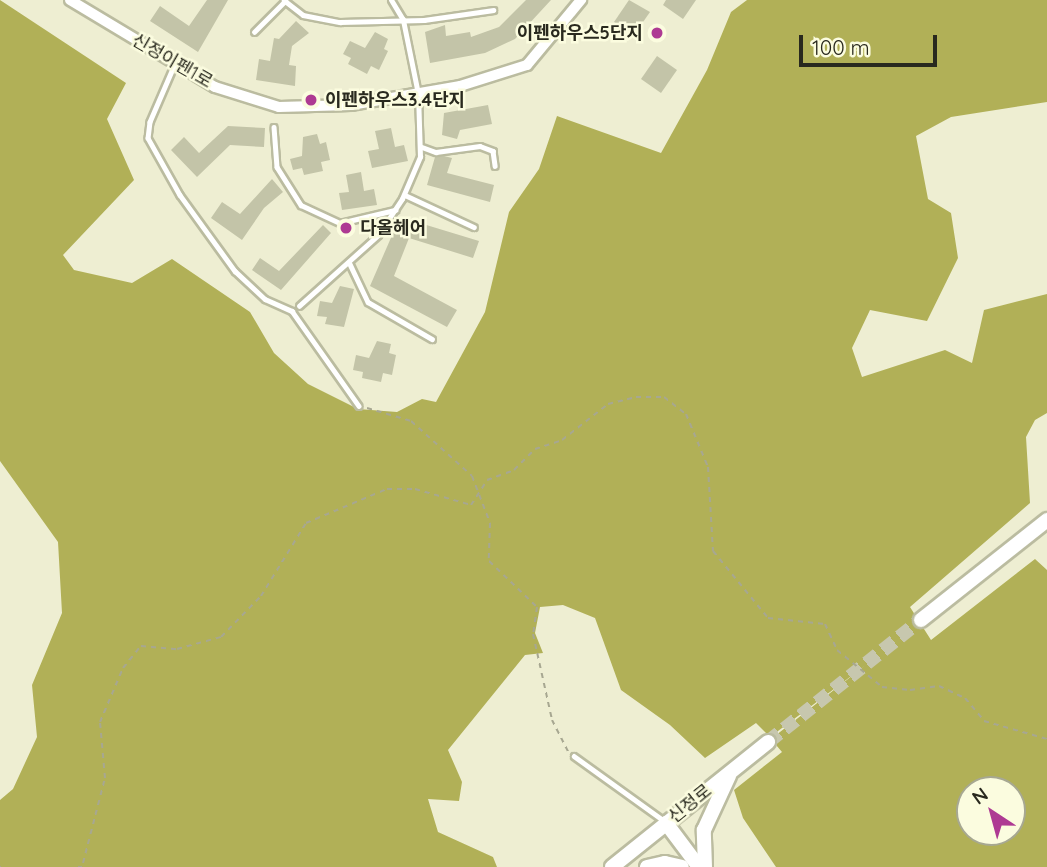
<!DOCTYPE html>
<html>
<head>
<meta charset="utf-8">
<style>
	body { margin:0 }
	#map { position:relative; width:1047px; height:867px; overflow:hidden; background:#eeeed2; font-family:Quicksand,"Noto Sans KR",sans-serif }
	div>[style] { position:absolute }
	.forest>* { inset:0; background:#b1b057 }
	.building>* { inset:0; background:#c3c4a8 }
	.secondary-tunnel>* { height:14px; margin-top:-7px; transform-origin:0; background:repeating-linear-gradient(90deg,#c7c7ae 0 14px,transparent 0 21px) }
	.path>* { height:2px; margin-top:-1px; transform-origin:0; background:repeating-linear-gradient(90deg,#a7a791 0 5px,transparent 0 10px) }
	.roads { filter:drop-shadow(2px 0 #bbbca0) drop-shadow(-2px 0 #bbbca0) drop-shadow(0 2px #bbbca0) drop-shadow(0 -2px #bbbca0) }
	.lane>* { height:4.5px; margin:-2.25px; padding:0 2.25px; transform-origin:2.25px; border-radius:2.25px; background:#fff }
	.street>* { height:10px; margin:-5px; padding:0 5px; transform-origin:5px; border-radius:5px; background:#fff }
	.secondary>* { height:14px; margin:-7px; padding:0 7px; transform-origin:7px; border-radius:7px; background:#fff }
	.dots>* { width:19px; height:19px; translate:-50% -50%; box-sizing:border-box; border:4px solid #fbfcdf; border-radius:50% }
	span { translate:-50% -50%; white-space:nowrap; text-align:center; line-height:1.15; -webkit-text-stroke:5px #fbfcdf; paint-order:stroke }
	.poi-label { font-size:18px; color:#29291e; font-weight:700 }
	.right { translate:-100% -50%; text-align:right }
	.left { translate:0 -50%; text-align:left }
	.street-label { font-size:18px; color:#29291e }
	.north { position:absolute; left:956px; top:776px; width:70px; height:70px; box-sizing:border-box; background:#fbfcdf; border:2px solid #a7a892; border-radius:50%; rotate:324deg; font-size:19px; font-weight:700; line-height:28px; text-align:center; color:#29291e }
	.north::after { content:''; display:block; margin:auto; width:24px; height:32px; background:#ae3a93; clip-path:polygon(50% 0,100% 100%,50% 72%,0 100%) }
	.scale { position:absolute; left:799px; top:35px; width:138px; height:32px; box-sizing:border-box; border:4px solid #29291e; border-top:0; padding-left:9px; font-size:21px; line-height:24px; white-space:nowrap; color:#29291e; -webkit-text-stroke:5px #fbfcdf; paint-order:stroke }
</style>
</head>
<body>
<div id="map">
	<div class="forest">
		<div style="clip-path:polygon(evenodd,0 0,126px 83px,107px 119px,134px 180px,63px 255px,74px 270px,132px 283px,172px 259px,250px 312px,274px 353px,308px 384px,358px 409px,397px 412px,422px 399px,436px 402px,485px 312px,509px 212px,539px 169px,557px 116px,661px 153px,707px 70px,731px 12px,747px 0,1047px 0,1047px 102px,951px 117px,916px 136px,928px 199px,951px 213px,958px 258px,927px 321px,870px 310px,852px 348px,862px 377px,945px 350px,972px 363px,984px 310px,1047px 294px,1047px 413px,1035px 420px,1026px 437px,1030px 503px,910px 607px,931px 640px,1035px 559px,1047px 570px,1047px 867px,776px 867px,743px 818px,734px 790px,782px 752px,771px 739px,866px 665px,770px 737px,756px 723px,705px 758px,670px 725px,621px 690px,595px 618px,563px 605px,540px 607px,535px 633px,543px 653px,525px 655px,448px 750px,462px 782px,459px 801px,428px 799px,438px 832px,493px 857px,497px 867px,0 867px,0 800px,13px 789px,37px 737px,32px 685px,62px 613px,58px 542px,0 461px,0 0,970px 790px,1012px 790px,1012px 832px,970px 832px,970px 790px)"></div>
	</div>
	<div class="building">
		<div style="clip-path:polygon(207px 0,228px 0,198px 52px,150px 21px,160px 6px,189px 26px)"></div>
		<div style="clip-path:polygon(526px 0,551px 0,515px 39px,485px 53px,430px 63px,425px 32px,445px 25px,446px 36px,470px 32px,471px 37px,499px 27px)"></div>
		<div style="clip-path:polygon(629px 0,650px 12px,634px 35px,614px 22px)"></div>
		<div style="clip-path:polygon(666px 0,696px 0,683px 19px,663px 5px)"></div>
		<div style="clip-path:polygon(296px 21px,309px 33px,292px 46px,289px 65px,296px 66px,295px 86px,256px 80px,259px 59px,270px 61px,274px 38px,279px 39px)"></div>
		<div style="clip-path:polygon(375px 32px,388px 39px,384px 49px,388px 51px,379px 70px,371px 66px,367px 74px,348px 64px,351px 58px,343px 54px,350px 41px,365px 48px)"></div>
		<div style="clip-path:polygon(657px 56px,677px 70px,661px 93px,641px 79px)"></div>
		<div style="clip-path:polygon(488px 105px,492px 124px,460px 130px,457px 139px,442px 135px,444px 113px)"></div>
		<div style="clip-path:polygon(228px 126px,265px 128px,264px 147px,230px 145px,197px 177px,171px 150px,184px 137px,199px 153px)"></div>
		<div style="clip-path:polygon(391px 128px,395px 147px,404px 145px,408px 161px,372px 168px,368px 151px,379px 149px,375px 131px)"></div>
		<div style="clip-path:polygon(317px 134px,320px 144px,326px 142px,330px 160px,321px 162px,323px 171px,304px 175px,302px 168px,293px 170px,290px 159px,302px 156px,303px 137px)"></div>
		<div style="clip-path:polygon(444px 156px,452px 158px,447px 173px,494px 185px,490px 202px,427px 185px,435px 157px)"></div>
		<div style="clip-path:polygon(361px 172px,364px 191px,374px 189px,377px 205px,342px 210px,339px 193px,349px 192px,346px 175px)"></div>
		<div style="clip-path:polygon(272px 179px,283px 192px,264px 208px,242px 240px,211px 218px,222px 202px,240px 214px)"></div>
		<div style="clip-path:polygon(400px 217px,479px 241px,473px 258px,409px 238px,394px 276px,457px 310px,447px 327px,370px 286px)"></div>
		<div style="clip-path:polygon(323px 225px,331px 233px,281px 290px,252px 270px,260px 258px,279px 271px)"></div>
		<div style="clip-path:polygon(340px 286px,354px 289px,344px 327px,325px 324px,327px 317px,317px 316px,320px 301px,332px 303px)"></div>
		<div style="clip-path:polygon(377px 341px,391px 344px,389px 353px,396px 355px,392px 375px,383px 373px,381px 382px,362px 378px,363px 372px,353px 370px,356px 355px,369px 358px)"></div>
	</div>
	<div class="secondary-tunnel">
		<div style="left:768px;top:742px;width:196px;rotate:-38.6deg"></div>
	</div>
	<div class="path">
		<div style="left:367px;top:408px;width:46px;rotate:16.5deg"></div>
		<div style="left:411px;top:421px;width:82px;rotate:42deg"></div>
		<div style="left:472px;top:476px;width:50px;rotate:69deg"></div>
		<div style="left:490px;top:523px;width:38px;rotate:92deg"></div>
		<div style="left:489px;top:561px;width:66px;rotate:43.8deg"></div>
		<div style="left:537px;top:607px;width:27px;rotate:98deg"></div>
		<div style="left:533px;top:634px;width:88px;rotate:77.5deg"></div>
		<div style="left:552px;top:720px;width:36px;rotate:63deg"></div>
		<div style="left:83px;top:863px;width:88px;rotate:-75.5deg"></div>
		<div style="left:105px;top:778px;width:56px;rotate:-95.1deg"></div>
		<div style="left:100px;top:722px;width:59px;rotate:-66.9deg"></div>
		<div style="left:123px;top:668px;width:28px;rotate:-51deg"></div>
		<div style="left:141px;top:646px;width:36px;rotate:5deg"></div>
		<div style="left:177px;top:649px;width:46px;rotate:-15.3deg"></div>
		<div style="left:221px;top:637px;width:57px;rotate:-45.7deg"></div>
		<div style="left:261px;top:596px;width:86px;rotate:-58.3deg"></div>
		<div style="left:306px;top:523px;width:88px;rotate:-22.8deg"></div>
		<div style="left:387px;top:489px;width:28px"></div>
		<div style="left:415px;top:489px;width:58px;rotate:15.9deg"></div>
		<div style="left:471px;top:505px;width:30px;rotate:-57deg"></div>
		<div style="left:487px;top:480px;width:29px;rotate:-20deg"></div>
		<div style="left:514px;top:470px;width:30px;rotate:-45deg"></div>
		<div style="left:535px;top:449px;width:28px;rotate:-18deg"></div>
		<div style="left:562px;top:440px;width:58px;rotate:-38deg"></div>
		<div style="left:608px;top:404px;width:29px;rotate:-14deg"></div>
		<div style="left:636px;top:397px;width:28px"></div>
		<div style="left:664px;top:397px;width:28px;rotate:38deg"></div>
		<div style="left:686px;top:414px;width:57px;rotate:67.5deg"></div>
		<div style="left:708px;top:467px;width:84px;rotate:86.6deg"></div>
		<div style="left:713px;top:551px;width:87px;rotate:50.6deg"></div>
		<div style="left:768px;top:618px;width:57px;rotate:6deg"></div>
		<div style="left:825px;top:624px;width:29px;rotate:65deg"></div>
		<div style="left:837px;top:650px;width:58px;rotate:39.4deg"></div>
		<div style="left:882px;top:687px;width:28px;rotate:6deg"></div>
		<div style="left:910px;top:690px;width:29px;rotate:-8deg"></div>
		<div style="left:939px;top:686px;width:29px;rotate:25deg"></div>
		<div style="left:965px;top:698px;width:30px;rotate:50deg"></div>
		<div style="left:984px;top:721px;width:66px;rotate:15.9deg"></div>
		<div style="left:0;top:867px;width:1px"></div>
		<div style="left:78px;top:867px;width:4px"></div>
	</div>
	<div class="roads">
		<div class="lane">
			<div style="left:284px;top:0;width:24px;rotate:38deg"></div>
			<div style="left:303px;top:15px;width:38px;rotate:11deg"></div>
			<div style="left:340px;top:22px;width:84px;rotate:-1.4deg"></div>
			<div style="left:424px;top:20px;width:70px;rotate:-8.2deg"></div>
			<div style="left:254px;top:32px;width:44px;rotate:-45deg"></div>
			<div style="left:175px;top:64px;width:63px;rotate:113.3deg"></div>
			<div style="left:150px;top:122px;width:16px;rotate:97deg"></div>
			<div style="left:148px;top:138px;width:65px;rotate:60.7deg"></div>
			<div style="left:180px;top:195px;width:94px;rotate:54.1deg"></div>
			<div style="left:235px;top:271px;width:41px;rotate:43deg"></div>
			<div style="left:265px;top:299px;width:30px;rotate:24deg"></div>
			<div style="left:292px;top:311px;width:116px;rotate:54.8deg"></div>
			<div style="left:274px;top:127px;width:40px;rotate:85.7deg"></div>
			<div style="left:277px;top:167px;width:45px;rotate:57.7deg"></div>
			<div style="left:301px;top:205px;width:43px;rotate:24.8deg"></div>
			<div style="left:340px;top:223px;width:57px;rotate:-13.3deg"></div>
			<div style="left:422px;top:147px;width:15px;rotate:20deg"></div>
			<div style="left:436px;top:152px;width:44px;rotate:-7.8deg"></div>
			<div style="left:480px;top:146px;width:14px;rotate:21deg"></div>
			<div style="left:493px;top:151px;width:15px;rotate:82deg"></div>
			<div style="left:405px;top:195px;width:76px;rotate:24.9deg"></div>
			<div style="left:350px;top:264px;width:42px;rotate:64.7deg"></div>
			<div style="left:368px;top:302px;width:74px;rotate:30deg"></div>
			<div style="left:299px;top:306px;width:106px;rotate:-41.9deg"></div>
			<div style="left:378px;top:235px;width:43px;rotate:-56.3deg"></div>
			<div style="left:402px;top:199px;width:46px;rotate:-66.8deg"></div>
			<div style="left:420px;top:157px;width:63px;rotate:-91.8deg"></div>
			<div style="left:418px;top:94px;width:76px;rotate:-101.5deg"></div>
			<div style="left:403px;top:20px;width:23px;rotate:-121deg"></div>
			<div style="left:574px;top:756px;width:113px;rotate:35.7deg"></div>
		</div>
		<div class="street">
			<div style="left:70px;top:0;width:169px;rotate:31deg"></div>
			<div style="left:215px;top:87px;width:67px;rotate:17.4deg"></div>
			<div style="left:279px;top:107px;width:72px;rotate:-1.6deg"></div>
			<div style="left:351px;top:105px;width:111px;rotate:-9.9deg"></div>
			<div style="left:460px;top:86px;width:70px;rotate:-17.4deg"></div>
			<div style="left:527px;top:65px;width:85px;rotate:-50.3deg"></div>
		</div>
		<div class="secondary">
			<div style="left:921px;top:620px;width:161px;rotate:-38.4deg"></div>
			<div style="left:666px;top:823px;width:55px;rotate:53.1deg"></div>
			<div style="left:612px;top:867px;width:200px;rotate:-38.7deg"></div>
			<div style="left:647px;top:867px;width:18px;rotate:-13deg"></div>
			<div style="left:665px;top:863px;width:17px;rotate:13deg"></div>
			<div style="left:705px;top:867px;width:37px;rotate:-92deg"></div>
			<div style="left:704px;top:830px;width:60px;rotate:-65.2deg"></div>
		</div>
	</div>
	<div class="dots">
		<div style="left:657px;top:33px;background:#ae3a93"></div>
		<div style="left:311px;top:100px;background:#ae3a93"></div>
		<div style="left:346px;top:228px;background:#ae3a93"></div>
	</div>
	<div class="poi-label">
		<span class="right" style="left:643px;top:33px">이펜하우스5단지</span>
		<span class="left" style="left:325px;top:100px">이펜하우스3.4단지</span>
		<span class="left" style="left:360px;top:228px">다올헤어</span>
	</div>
	<div class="street-label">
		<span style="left:172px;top:61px;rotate:30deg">신정이펜1로</span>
		<span style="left:690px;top:804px;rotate:-39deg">신정로</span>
	</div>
	<div class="north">N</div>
	<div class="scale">100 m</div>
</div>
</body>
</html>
